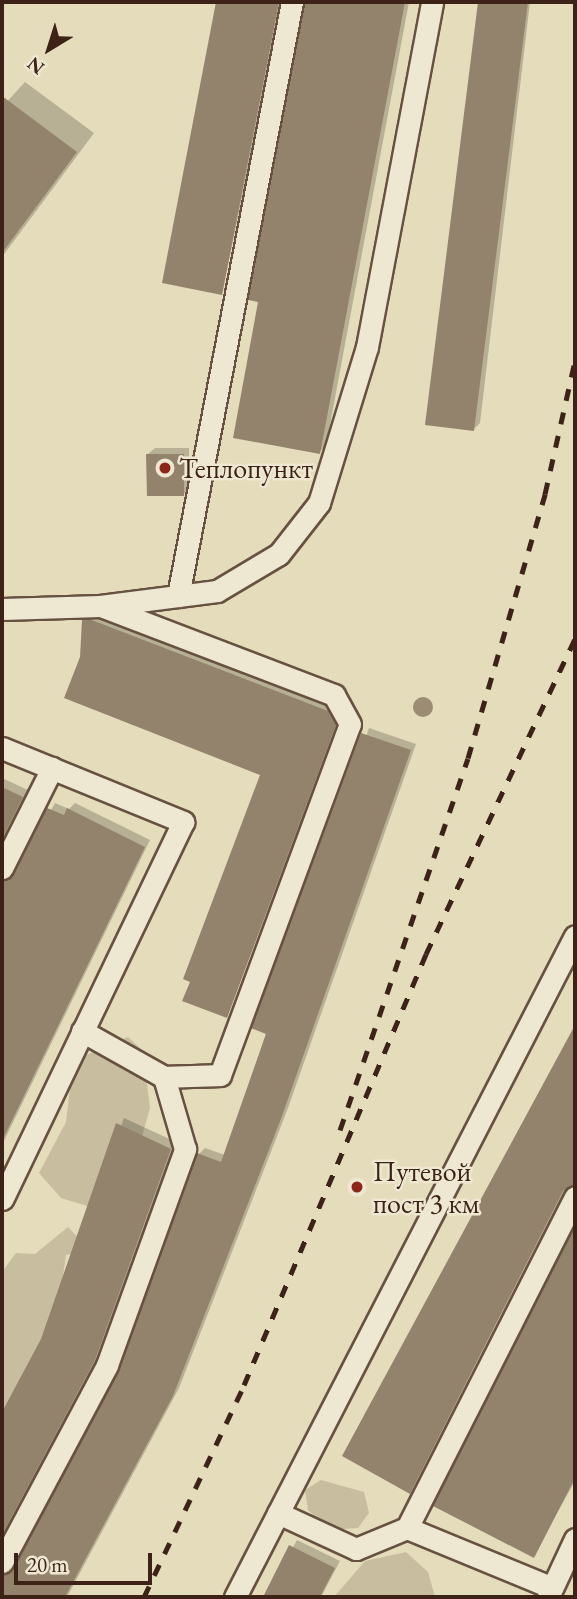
<!DOCTYPE html>
<html>
<head>
<meta charset="utf-8">
<style>
	body { margin:0 }
	#map { position:relative; width:577px; height:1599px; overflow:hidden; background:#e5dcbb; font-family:"EB Garamond",serif }
	div>[style] { position:absolute }
	.green>* { inset:0; background:#c8bd9f }
	.shadow>* { inset:0; background:#0003 }
	.building>* { inset:0; background:#94836c }
	.roads { filter:drop-shadow(2px 0 #675140) drop-shadow(-2px 0 #675140) drop-shadow(0 2px #675140) drop-shadow(0 -2px #675140) }
	.lane>* { height:21px; margin:-10.5px; padding:0 10.5px; transform-origin:10.5px; border-radius:10.5px; background:#eee8d3 }
	.rail>* { height:5px; margin-top:-2.5px; transform-origin:0; background:repeating-linear-gradient(90deg,#3d2317 0 12px,transparent 0 24px) }
	.trees>* { width:20px; height:20px; margin:-10px; border-radius:50%; background:#9c8c74 }
	.dots>* { width:19px; height:19px; translate:-50% -50%; box-sizing:border-box; border:4px solid #eee8d3; border-radius:50% }
	span { translate:-50% -50%; white-space:nowrap; text-align:center; line-height:1.15; -webkit-text-stroke:5px #eee8d3; paint-order:stroke }
	.poi-label { font-size:28px; color:#3d2317 }
	.left { translate:0 -50%; text-align:left }
	.frame { position:absolute; inset:0; border:4px solid #3d2317; pointer-events:none }
	.north { position:absolute; left:14px; top:14px; width:70px; height:70px; -webkit-text-stroke:5px #eee8d3; paint-order:stroke; rotate:218deg; font-size:19px; font-weight:700; line-height:28px; text-align:center; color:#3d2317 }
	.north::after { content:''; display:block; margin:auto; width:24px; height:32px; background:#3d2317; clip-path:polygon(50% 0,100% 100%,50% 72%,0 100%) }
	.scale { position:absolute; left:14px; top:1553px; width:138px; height:32px; box-sizing:border-box; border:4px solid #3d2317; border-top:0; padding-left:9px; font-size:21px; line-height:24px; white-space:nowrap; color:#3d2317; -webkit-text-stroke:5px #eee8d3; paint-order:stroke }
</style>
</head>
<body>
<div id="map">
	<div class="green">
		<div style="clip-path:polygon(128px 1037px,143px 1051px,150px 1108px,139px 1147px,97px 1209px,61px 1198px,39px 1173px,66px 1122px,71px 1081px,84px 1056px)"></div>
		<div style="clip-path:polygon(68px 1227px,90px 1250px,66px 1255px,59px 1304px,18px 1414px,2px 1430px,2px 1272px,16px 1253px,35px 1254px)"></div>
		<div style="clip-path:polygon(321px 1480px,364px 1492px,369px 1513px,358px 1528px,328px 1530px,308px 1510px,305px 1490px)"></div>
		<div style="clip-path:polygon(406px 1552px,428px 1572px,435px 1597px,334px 1597px,365px 1561px)"></div>
	</div>
	<div class="shadow">
		<div style="clip-path:polygon(217px 2px,283px 2px,222px 293px,164px 281px)"></div>
		<div style="clip-path:polygon(305px 2px,409px 2px,326px 446px,319px 452px,260px 300px)"></div>
		<div style="clip-path:polygon(480px 2px,530px 2px,480px 423px,474px 429px,427px 424px)"></div>
		<div style="clip-path:polygon(25px 82px,94px 133px,2px 257px,2px 107px)"></div>
		<div style="clip-path:polygon(155px 448px,189px 448px,189px 488px,183px 495px,148px 454px)"></div>
		<div style="clip-path:polygon(90px 614px,334px 705px,341px 718px,227px 1016px,262px 774px,82px 657px)"></div>
		<div style="clip-path:polygon(369px 728px,416px 744px,288px 1108px,179px 1388px,67px 1597px,2px 1597px,2px 1566px,18px 1564px,121px 1370px,199px 1154px,205px 1148px,225px 1155px)"></div>
		<div style="clip-path:polygon(2px 778px,28px 790px,2px 843px)"></div>
		<div style="clip-path:polygon(55px 803px,69px 809px,75px 803px,150px 840px,2px 1145px,2px 871px,18px 870px)"></div>
		<div style="clip-path:polygon(575px 1028px,575px 1186px,566px 1188px,409px 1492px,344px 1455px)"></div>
		<div style="clip-path:polygon(124px 1118px,176px 1142px,101px 1352px,2px 1537px,2px 1416px,42px 1340px)"></div>
		<div style="clip-path:polygon(575px 1229px,575px 1481px,533px 1556px,435px 1506px)"></div>
		<div style="clip-path:polygon(297px 1540px,340px 1561px,321px 1597px,265px 1597px)"></div>
	</div>
	<div class="building">
		<div style="clip-path:polygon(216px 2px,279px 2px,222px 295px,162px 283px)"></div>
		<div style="clip-path:polygon(305px 2px,405px 2px,320px 454px,233px 438px,258px 302px,248px 300px)"></div>
		<div style="clip-path:polygon(478px 2px,528px 2px,474px 431px,425px 425px)"></div>
		<div style="clip-path:polygon(2px 96px,77px 152px,2px 253px)"></div>
		<div style="clip-path:polygon(146px 454px,184px 454px,184px 496px,147px 496px)"></div>
		<div style="clip-path:polygon(89px 619px,328px 711px,336px 725px,227px 1018px,182px 1001px,190px 982px,183px 979px,260px 775px,64px 698px,80px 657px,82px 620px)"></div>
		<div style="clip-path:polygon(361px 733px,411px 750px,282px 1116px,173px 1396px,65px 1597px,2px 1597px,2px 1575px,14px 1568px,119px 1370px,197px 1153px,221px 1162px,266px 1034px,251px 1028px)"></div>
		<div style="clip-path:polygon(2px 787px,23px 797px,2px 839px)"></div>
		<div style="clip-path:polygon(47px 808px,64px 815px,67px 808px,145px 847px,2px 1141px,2px 881px,14px 874px)"></div>
		<div style="clip-path:polygon(575px 1025px,575px 1184px,563px 1191px,410px 1494px,342px 1456px)"></div>
		<div style="clip-path:polygon(116px 1123px,171px 1149px,95px 1360px,2px 1535px,2px 1412px,41px 1339px)"></div>
		<div style="clip-path:polygon(575px 1226px,575px 1478px,534px 1558px,433px 1506px)"></div>
		<div style="clip-path:polygon(289px 1545px,335px 1568px,320px 1597px,263px 1597px)"></div>
	</div>
	<div class="roads">
		<div class="lane">
			<div style="left:178px;top:596px;width:605px;rotate:-79.14deg"></div>
			<div style="left:2px;top:609px;width:98px;rotate:-1.8deg"></div>
			<div style="left:100px;top:606px;width:118px;rotate:-7.3deg"></div>
			<div style="left:217px;top:591px;width:72px;rotate:-30.8deg"></div>
			<div style="left:279px;top:554px;width:65px;rotate:-51.9deg"></div>
			<div style="left:319px;top:503px;width:163px;rotate:-72.9deg"></div>
			<div style="left:367px;top:347px;width:351px;rotate:-79.3deg"></div>
			<div style="left:2px;top:748px;width:196px;rotate:22.2deg"></div>
			<div style="left:183px;top:822px;width:418px;rotate:115.6deg"></div>
			<div style="left:2px;top:868px;width:112px;rotate:-63.4deg"></div>
			<div style="left:82px;top:1031px;width:94px;rotate:29.3deg"></div>
			<div style="left:164px;top:1077px;width:56px;rotate:-2deg"></div>
			<div style="left:220px;top:1075px;width:374px;rotate:-69.7deg"></div>
			<div style="left:350px;top:724px;width:33px;rotate:-119deg"></div>
			<div style="left:334px;top:695px;width:247px;rotate:-159.1deg"></div>
			<div style="left:278px;top:1513px;width:86px;rotate:24.8deg"></div>
			<div style="left:356px;top:1549px;width:55px;rotate:-22.4deg"></div>
			<div style="left:407px;top:1528px;width:155px;rotate:22.4deg"></div>
			<div style="left:407px;top:1528px;width:371px;rotate:-63.1deg"></div>
			<div style="left:2px;top:1562px;width:223px;rotate:-61.9deg"></div>
			<div style="left:107px;top:1365px;width:230px;rotate:-70.1deg"></div>
			<div style="left:185px;top:1149px;width:75px;rotate:-106.3deg"></div>
			<div style="left:235px;top:1597px;width:743px;rotate:-62.78deg"></div>
			<div style="left:548px;top:1597px;width:64px;rotate:-65deg"></div>
		</div>
	</div>
	<div class="rail">
		<div style="left:340px;top:1130px;width:393px;rotate:-71deg"></div>
		<div style="left:468px;top:758px;width:275px;rotate:-73.7deg"></div>
		<div style="left:545px;top:494px;width:136px;rotate:-77.3deg"></div>
		<div style="left:144px;top:1597px;width:234px;rotate:-64.7deg"></div>
		<div style="left:244px;top:1385px;width:468px;rotate:-67.1deg"></div>
		<div style="left:426px;top:954px;width:348px;rotate:-64.7deg"></div>
	</div>
	<div class="trees">
		<div style="left:423px;top:707px"></div>
	</div>
	<div class="dots">
		<div style="left:165px;top:468px;background:#8f2418"></div>
		<div style="left:357px;top:1187px;background:#8f2418"></div>
	</div>
	<div class="poi-label">
		<span class="left" style="left:179px;top:468px">Теплопункт</span>
		<span class="left" style="left:373px;top:1187px">Путевой<br>пост 3 км</span>
	</div>
	<div class="frame"></div>
	<div class="north">N</div>
	<div class="scale">20 m</div>
</div>
</body>
</html>
